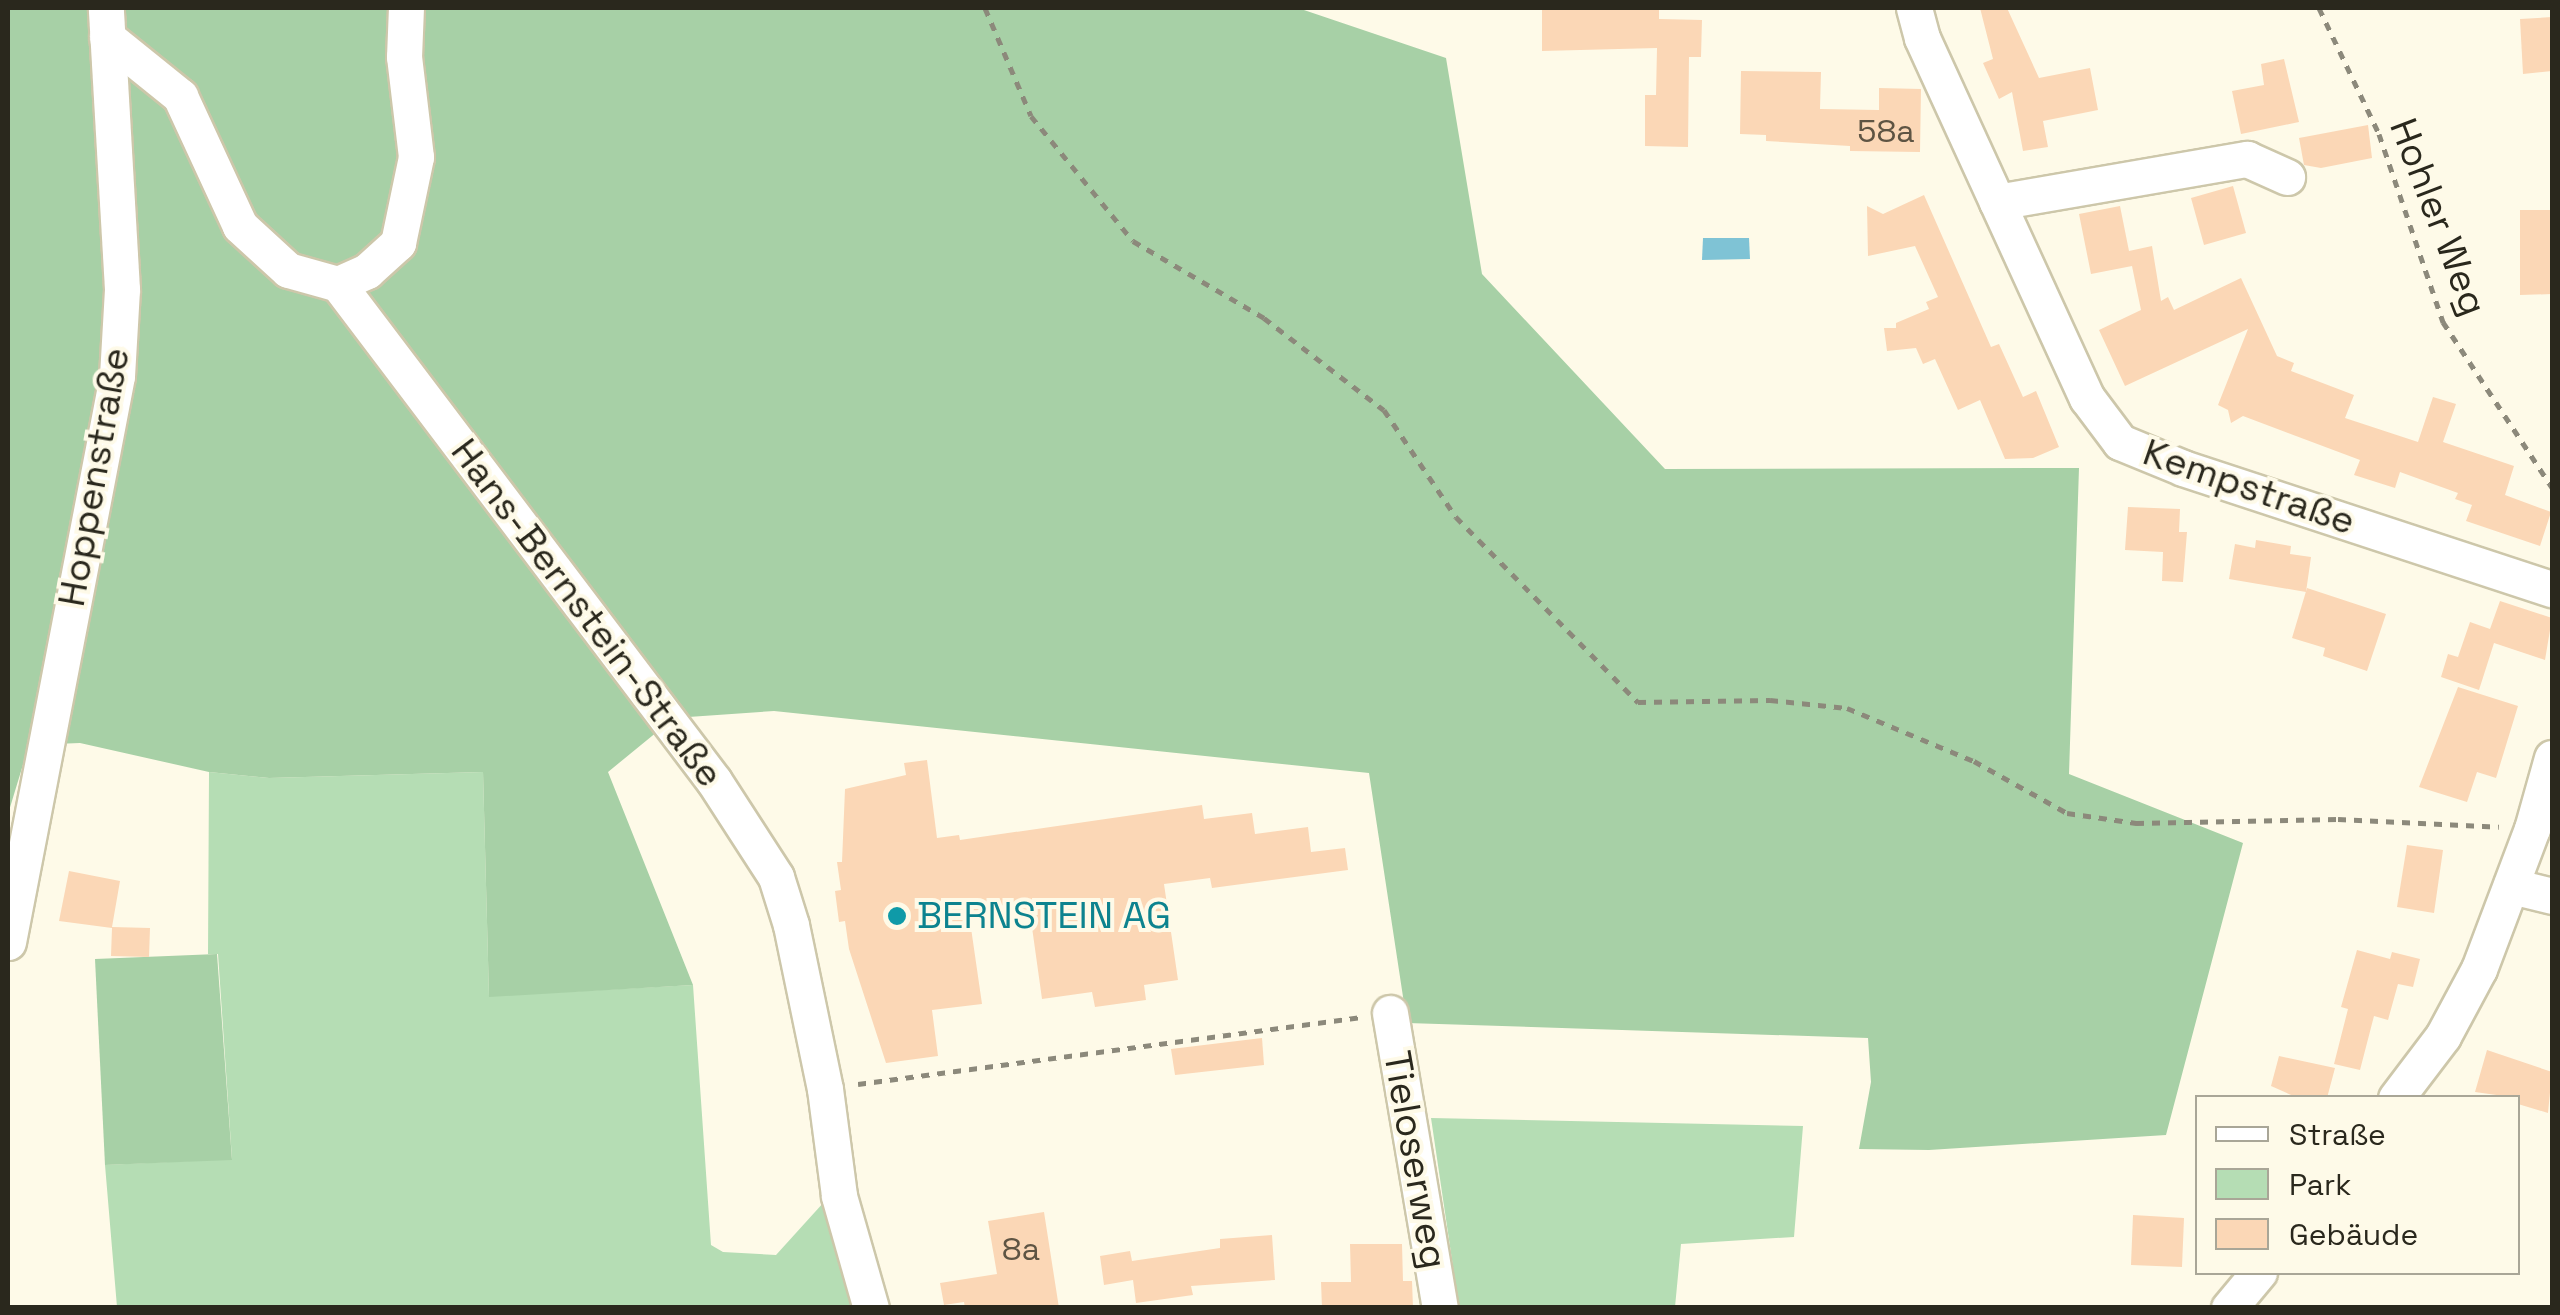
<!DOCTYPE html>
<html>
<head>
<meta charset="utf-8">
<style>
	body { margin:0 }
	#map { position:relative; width:2560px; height:1315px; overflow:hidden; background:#fefae8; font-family:"Space Grotesk",sans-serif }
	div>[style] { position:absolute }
	.green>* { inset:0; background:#b5ddb4 }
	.forest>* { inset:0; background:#a7d0a6 }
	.water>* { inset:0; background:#7fc3d5 }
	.building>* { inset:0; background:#fbd7b6 }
	.path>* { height:5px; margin-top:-2.5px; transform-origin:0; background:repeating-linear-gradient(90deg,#8c897b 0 8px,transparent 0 16px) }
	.roads { filter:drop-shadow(2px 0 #cdc7aa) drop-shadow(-2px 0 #cdc7aa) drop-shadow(0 2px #cdc7aa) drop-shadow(0 -2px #cdc7aa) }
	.minor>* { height:35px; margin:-17.5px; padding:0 17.5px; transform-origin:17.5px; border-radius:17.5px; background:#fff }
	.dots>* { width:28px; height:28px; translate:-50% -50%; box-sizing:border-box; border:5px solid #fefae8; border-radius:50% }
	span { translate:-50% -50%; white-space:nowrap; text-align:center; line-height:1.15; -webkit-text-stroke:8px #fefae8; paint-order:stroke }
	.number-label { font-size:32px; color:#5e5443 }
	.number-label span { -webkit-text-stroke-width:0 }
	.street-label { font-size:38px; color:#2a281d }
	.culture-label { font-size:38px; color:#0d838f }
	.left { translate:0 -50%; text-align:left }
	.frame { position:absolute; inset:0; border:10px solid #2a281d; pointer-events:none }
	.legend { position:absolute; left:2195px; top:1095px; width:325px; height:180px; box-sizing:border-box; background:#fefae8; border:2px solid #a9a697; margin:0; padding:12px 18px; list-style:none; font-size:30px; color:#2a281d }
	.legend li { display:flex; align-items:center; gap:20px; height:50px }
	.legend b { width:50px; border:2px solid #a9a697 }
</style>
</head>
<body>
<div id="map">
	<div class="green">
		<div style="clip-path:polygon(209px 772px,269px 778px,483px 772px,489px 996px,693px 985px,711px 1245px,723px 1252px,776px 1255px,834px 1191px,864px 1307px,117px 1307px,105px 1165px,232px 1159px,218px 954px,208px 954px)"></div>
		<div style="clip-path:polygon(1431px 1118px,1803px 1126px,1794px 1237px,1681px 1244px,1675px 1307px,1459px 1307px)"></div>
	</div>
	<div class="forest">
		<div style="clip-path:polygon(8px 8px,1298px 8px,1446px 58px,1482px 274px,1665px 469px,2079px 468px,2069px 774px,2243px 843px,2166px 1135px,1929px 1150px,1859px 1149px,1871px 1082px,1868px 1038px,1407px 1023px,1369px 773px,774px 711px,674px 718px,608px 772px,693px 985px,489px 997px,483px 772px,269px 778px,209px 772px,80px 743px,29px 745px,8px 814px)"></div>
		<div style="clip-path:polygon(217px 954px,232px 1160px,105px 1165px,95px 959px)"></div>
	</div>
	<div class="water">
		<div style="clip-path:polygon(1703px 238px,1749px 238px,1750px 259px,1702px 260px)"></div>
	</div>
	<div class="building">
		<div style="clip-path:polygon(1542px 8px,1659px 10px,1659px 19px,1702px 20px,1701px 57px,1689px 57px,1688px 147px,1645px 146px,1645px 95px,1656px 95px,1657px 48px,1542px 51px)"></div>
		<div style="clip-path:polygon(1980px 8px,2007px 8px,2039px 78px,2090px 68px,2098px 110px,2043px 121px,2048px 147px,2023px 151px,2012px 92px,1999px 99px,1983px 63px,1993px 59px)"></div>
		<div style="clip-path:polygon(2552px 17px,2552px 71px,2523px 74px,2520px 19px)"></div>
		<div style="clip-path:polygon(2284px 59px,2299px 122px,2241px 134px,2232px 91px,2264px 85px,2261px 64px)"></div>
		<div style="clip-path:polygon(1741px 71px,1821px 72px,1820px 109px,1879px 110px,1879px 88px,1921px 89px,1920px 152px,1850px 151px,1850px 146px,1766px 141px,1766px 135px,1740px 134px)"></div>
		<div style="clip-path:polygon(2368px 125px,2372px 158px,2321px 168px,2304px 165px,2299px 138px)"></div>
		<div style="clip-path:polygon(2233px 186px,2246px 233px,2204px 245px,2191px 198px)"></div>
		<div style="clip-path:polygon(1924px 195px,1991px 347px,1999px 344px,2023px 397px,2036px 391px,2059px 447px,2033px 458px,2005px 459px,1980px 400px,1958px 410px,1935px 359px,1923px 364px,1916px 348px,1887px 351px,1884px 328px,1896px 328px,1896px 323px,1929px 309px,1926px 302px,1938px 297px,1915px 246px,1868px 256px,1867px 206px,1883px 214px)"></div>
		<div style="clip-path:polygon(2120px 206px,2129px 251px,2152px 246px,2161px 301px,2168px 297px,2174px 310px,2241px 278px,2277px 356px,2294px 363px,2291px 371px,2354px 395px,2345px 418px,2418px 442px,2433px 397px,2456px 404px,2443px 442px,2514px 466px,2505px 495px,2551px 512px,2540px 546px,2466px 521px,2472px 505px,2455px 499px,2458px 493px,2400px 472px,2395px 488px,2354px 475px,2360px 460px,2243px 416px,2231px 423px,2228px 410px,2218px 405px,2248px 329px,2125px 386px,2099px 330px,2141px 310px,2132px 266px,2091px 274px,2079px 214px)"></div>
		<div style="clip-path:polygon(2520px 210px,2552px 210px,2552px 294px,2520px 295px)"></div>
		<div style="clip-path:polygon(2128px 507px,2180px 509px,2179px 532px,2187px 532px,2183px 582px,2162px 581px,2163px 552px,2125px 550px)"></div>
		<div style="clip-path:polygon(2256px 540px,2291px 546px,2290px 554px,2311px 557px,2306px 592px,2229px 579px,2235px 544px,2255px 548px)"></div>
		<div style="clip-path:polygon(2307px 588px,2386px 614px,2367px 671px,2323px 656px,2325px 648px,2292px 638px)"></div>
		<div style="clip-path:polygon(2500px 601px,2552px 618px,2545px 660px,2494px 643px,2479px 690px,2441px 677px,2448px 654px,2458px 657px,2470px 622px,2490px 629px)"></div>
		<div style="clip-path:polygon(2458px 687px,2518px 706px,2496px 778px,2477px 772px,2467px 802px,2419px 787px)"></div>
		<div style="clip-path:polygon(927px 760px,937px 838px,959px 835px,960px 840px,1202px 805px,1204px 819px,1252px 813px,1255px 834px,1308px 827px,1311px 852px,1345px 848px,1348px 870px,1212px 888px,1210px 878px,1164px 884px,1178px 980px,1144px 985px,1146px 1000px,1095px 1007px,1092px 992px,1042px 999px,1030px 913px,970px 921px,982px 1004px,932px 1010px,938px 1056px,886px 1063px,849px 949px,845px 921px,839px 922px,835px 891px,841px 890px,837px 862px,842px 862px,845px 789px,906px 775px,904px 763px)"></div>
		<div style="clip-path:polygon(2407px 845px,2443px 850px,2434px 913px,2397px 907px)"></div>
		<div style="clip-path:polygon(69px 871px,120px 881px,112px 927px,150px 928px,149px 957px,111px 956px,112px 928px,59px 921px)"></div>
		<div style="clip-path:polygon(2357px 950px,2390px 959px,2392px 952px,2420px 959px,2413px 987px,2398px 984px,2388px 1020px,2374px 1016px,2360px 1070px,2334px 1064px,2348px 1009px,2341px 1007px)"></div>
		<div style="clip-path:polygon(1262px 1038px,1264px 1065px,1175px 1075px,1171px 1049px)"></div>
		<div style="clip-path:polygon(2487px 1050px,2552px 1072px,2548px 1113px,2518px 1104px,2518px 1098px,2475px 1092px)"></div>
		<div style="clip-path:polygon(2279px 1056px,2335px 1068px,2327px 1098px,2298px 1098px,2271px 1086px)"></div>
		<div style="clip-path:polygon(1044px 1212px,1059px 1308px,965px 1308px,964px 1302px,944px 1305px,940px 1283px,997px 1274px,988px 1221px)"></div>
		<div style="clip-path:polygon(2133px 1215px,2184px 1218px,2182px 1267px,2131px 1265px)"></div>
		<div style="clip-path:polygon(1272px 1235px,1275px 1280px,1191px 1286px,1193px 1295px,1136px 1303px,1133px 1280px,1104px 1285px,1100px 1256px,1130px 1251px,1132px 1261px,1220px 1248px,1220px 1239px)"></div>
		<div style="clip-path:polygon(1350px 1244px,1402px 1244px,1403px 1281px,1412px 1281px,1413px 1308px,1322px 1308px,1321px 1282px,1351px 1282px)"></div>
	</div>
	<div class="path">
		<div style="left:985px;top:8px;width:117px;rotate:66.9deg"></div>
		<div style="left:1031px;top:116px;width:161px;rotate:50.8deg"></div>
		<div style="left:1133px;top:241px;width:152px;rotate:30.4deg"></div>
		<div style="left:1264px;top:318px;width:151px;rotate:37.5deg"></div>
		<div style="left:1384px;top:410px;width:129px;rotate:56.1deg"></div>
		<div style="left:1456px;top:517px;width:260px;rotate:45.5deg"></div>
		<div style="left:1638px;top:702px;width:132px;rotate:-0.9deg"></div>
		<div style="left:1770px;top:700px;width:77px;rotate:5.9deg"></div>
		<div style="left:1847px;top:708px;width:138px;rotate:22.7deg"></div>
		<div style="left:1974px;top:761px;width:107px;rotate:29.2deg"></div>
		<div style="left:2067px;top:813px;width:70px;rotate:8.2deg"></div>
		<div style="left:2136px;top:823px;width:202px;rotate:-1.1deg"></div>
		<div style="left:2338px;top:819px;width:161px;rotate:2.8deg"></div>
		<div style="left:2319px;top:8px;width:140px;rotate:64.5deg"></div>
		<div style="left:2379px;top:134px;width:199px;rotate:71.2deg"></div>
		<div style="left:2443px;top:322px;width:198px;rotate:56.6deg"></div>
		<div style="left:858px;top:1084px;width:508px;rotate:-7.57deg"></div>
	</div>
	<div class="roads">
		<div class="minor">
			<div style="left:1914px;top:8px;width:31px;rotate:75deg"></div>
			<div style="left:1922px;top:38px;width:396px;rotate:65.4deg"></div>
			<div style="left:2087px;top:398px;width:55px;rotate:53.1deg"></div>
			<div style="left:2120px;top:442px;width:68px;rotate:22.4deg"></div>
			<div style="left:2183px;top:468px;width:388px;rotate:18.2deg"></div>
			<div style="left:107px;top:37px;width:94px;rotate:38.9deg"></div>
			<div style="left:180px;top:96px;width:143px;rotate:65.2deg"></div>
			<div style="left:240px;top:226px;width:65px;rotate:42.5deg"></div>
			<div style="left:288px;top:270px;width:52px;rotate:15.6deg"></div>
			<div style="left:338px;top:284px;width:623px;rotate:52.89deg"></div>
			<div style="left:714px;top:781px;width:114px;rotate:57.1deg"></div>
			<div style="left:776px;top:877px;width:50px;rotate:72.6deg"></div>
			<div style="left:791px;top:925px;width:167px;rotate:78.3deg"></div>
			<div style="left:825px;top:1089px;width:108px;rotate:82.5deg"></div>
			<div style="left:839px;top:1196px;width:116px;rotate:74.1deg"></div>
			<div style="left:1997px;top:202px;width:254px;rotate:-9.8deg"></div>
			<div style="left:2247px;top:159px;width:44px;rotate:24.2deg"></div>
			<div style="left:338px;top:284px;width:32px;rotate:-24deg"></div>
			<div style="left:367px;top:271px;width:42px;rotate:-42.1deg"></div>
			<div style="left:398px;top:243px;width:88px;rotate:-78.2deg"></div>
			<div style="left:416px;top:157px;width:101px;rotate:-96.8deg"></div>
			<div style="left:404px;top:57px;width:49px;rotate:-87.7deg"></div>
			<div style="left:2511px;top:886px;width:42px;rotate:13.7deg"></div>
			<div style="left:8px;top:942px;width:576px;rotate:-79.1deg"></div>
			<div style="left:117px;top:376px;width:87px;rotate:-86.7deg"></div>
			<div style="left:122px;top:289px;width:281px;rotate:-93.3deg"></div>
			<div style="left:1390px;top:1013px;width:299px;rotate:80.4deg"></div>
			<div style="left:2396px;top:1098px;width:78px;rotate:-52.8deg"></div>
			<div style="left:2443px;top:1036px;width:76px;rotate:-61.8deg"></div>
			<div style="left:2479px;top:969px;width:150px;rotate:-69.3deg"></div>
			<div style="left:2532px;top:829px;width:74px;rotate:-74.3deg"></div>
			<div style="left:2229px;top:1308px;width:47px;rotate:-50.2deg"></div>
		</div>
	</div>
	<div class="dots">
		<div style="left:897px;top:916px;background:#0f9aa8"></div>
	</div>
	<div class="number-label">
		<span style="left:1886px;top:131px">58a</span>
		<span style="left:1021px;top:1249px">8a</span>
	</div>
	<div class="street-label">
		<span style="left:2438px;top:217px;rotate:69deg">Hohler Weg</span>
		<span style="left:94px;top:477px;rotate:-80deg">Hoppenstraße</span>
		<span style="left:2249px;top:487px;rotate:19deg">Kempstraße</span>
		<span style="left:587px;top:613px;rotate:53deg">Hans-Bernstein-Straße</span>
		<span style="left:1415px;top:1160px;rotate:80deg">Tieloserweg</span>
	</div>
	<div class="culture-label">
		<span class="left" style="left:917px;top:916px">BERNSTEIN AG</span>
	</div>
	<div class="frame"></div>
	<ul class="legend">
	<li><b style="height:12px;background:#fff"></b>Straße</li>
	<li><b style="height:28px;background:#b5ddb4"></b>Park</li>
	<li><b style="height:28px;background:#fbd7b6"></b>Gebäude</li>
	</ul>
</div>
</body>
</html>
